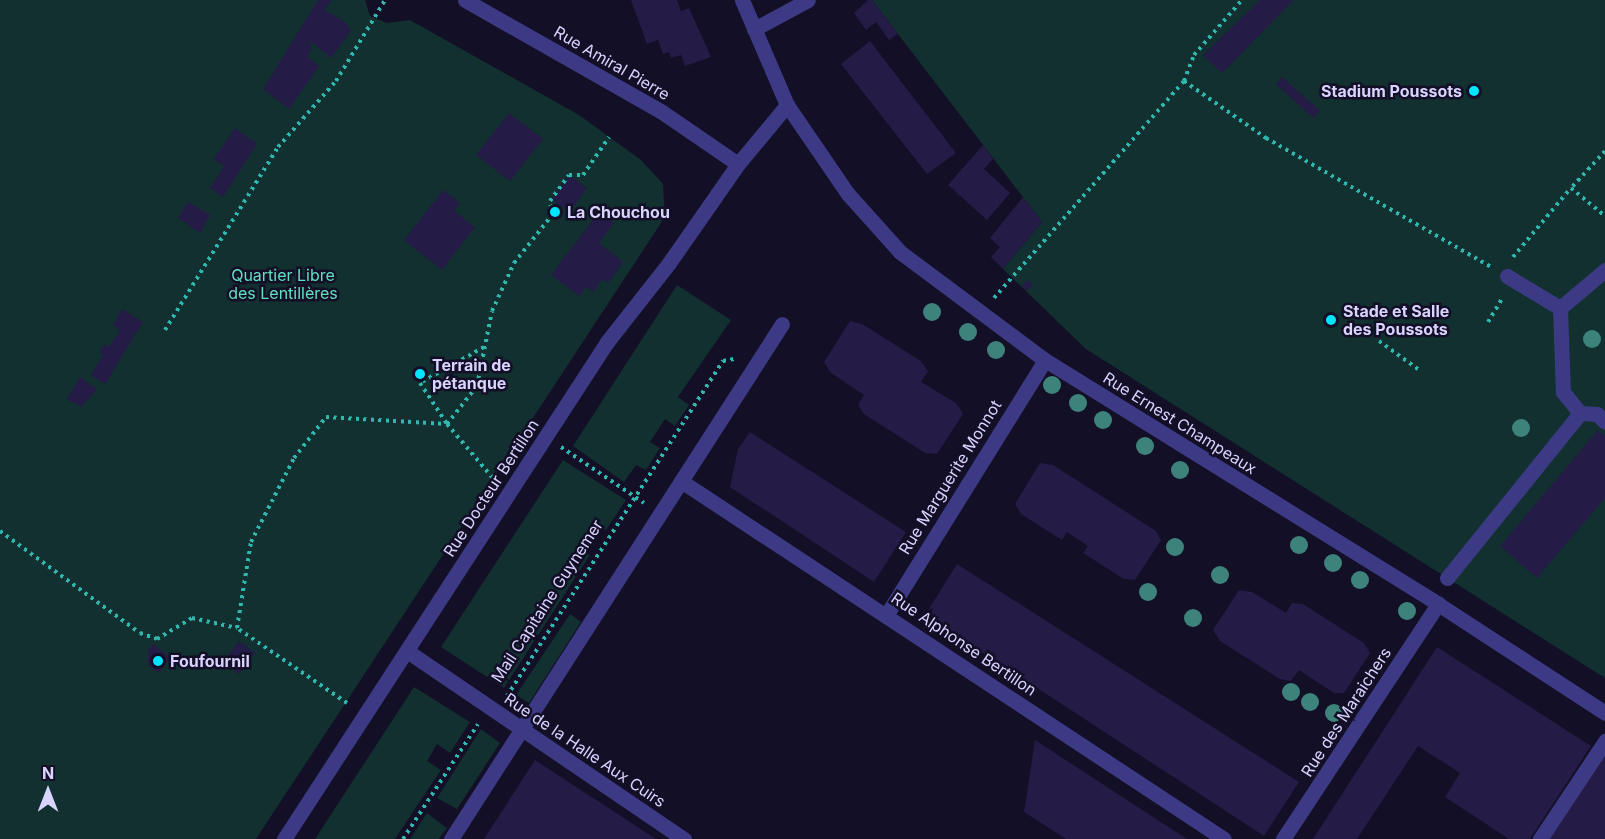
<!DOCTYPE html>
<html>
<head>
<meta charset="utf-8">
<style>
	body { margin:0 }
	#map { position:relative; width:1605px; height:839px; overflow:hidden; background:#130f26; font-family:Inter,sans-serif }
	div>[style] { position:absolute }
	.green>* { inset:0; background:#12302f }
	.building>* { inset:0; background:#241b47 }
	.path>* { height:4px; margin-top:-2px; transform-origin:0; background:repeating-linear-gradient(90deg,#2fb8b0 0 3px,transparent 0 7.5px) }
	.minor>* { height:15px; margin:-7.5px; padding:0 7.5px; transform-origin:7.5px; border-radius:7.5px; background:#3d3a85 }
	.trees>* { width:18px; height:18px; margin:-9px; border-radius:50%; background:#3d827b }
	.dots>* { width:16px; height:16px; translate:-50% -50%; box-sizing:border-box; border:3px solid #130f26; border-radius:50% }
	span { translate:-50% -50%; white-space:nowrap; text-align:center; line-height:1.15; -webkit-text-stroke:5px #130f26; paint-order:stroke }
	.street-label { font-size:16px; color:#d9d4ff }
	.poi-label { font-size:16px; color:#d9d4ff; font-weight:700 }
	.right { translate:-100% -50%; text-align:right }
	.left { translate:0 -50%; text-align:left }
	.park-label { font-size:16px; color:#5fe0c0 }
	.north { position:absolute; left:18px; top:761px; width:60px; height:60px; -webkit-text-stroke:4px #130f26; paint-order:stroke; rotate:0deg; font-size:16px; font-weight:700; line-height:24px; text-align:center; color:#d9d4ff }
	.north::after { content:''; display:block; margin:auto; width:21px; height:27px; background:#d9d4ff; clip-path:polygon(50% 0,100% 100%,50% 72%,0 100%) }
</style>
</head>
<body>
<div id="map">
	<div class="green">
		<div style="clip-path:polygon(0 0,365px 0,370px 16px,387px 23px,410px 20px,579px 115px,641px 160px,663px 184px,665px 217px,256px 839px,0 839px)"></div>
		<div style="clip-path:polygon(872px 0,1605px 0,1605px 678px,1086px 349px,1003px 269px,1042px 222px)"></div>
		<div style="clip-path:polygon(677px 285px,731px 320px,678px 397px,689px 405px,675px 426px,665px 419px,650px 442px,660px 448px,646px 470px,636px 465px,624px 482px,573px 446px)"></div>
		<div style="clip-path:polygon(563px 460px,626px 500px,606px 530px,596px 524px,579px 549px,590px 555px,504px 688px,441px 647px)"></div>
		<div style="clip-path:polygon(570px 614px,581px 622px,529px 703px,516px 695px)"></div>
		<div style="clip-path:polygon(414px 687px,470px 722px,450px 753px,437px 744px,427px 761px,441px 770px,395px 839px,315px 839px)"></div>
		<div style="clip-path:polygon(481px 729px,500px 743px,457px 809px,437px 798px)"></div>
		<div style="clip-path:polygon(427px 813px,447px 828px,439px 839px,410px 839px)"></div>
	</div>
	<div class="building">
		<div style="clip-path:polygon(318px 0,332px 0,325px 10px,345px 22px,351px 31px,331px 58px,310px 41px,312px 49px,307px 57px,319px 66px,289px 109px,263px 89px)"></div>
		<div style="clip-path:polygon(631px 0,677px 0,681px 11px,689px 8px,711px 57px,685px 66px,681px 55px,671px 58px,669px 52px,663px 54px,658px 40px,647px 44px)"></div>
		<div style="clip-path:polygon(868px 0,872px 0,898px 34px,889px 40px,876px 22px,866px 30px,854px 13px)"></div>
		<div style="clip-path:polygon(1260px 0,1294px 0,1222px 73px,1203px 55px)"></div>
		<div style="clip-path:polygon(870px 41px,956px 153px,927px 174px,841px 64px)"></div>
		<div style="clip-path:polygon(1282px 77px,1320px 111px,1313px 118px,1276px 84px)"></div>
		<div style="clip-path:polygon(509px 113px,543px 139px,510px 181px,476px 155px)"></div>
		<div style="clip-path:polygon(235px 128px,257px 144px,223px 197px,210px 188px,224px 166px,214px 159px)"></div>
		<div style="clip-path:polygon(983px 145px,993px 159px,984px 169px,1010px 193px,987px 220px,948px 185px)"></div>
		<div style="clip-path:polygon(569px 175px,587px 188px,570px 212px,552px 200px)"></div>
		<div style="clip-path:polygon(443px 190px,460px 203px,454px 211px,475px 227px,442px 270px,404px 240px)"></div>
		<div style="clip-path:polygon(1023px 197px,1042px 222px,1003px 269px,991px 257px,1000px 247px,990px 238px)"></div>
		<div style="clip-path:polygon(188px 202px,210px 215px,200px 233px,178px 218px)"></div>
		<div style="clip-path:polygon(599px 212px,614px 223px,599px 243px,623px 262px,608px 283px,602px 279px,593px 292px,586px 287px,579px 296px,551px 275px)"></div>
		<div style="clip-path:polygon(1027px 280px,1033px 285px,1027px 291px,1022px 286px)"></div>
		<div style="clip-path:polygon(122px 309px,143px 322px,105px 384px,91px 375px,103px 355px,99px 352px,105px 344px,109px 347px,120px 330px,113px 325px)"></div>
		<div style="clip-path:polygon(850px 321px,862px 324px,921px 361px,928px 371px,921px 382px,956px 403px,963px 414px,937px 454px,925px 453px,864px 414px,858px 405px,864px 395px,830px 372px,824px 362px)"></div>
		<div style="clip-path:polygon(80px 377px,97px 389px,81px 407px,67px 399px)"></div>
		<div style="clip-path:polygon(1598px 430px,1605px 436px,1605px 498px,1537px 578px,1500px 546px)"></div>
		<div style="clip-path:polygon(750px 432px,906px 532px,874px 582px,730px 487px,738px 449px)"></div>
		<div style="clip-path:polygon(1040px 463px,1053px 465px,1156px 531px,1161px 540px,1135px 580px,1124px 579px,1083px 553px,1088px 546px,1067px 532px,1062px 540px,1021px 514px,1015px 504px)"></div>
		<div style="clip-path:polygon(957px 564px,1299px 782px,1264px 836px,925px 615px)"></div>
		<div style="clip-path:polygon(1239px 590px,1252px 592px,1286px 613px,1292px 603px,1303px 604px,1364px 643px,1370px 653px,1344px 693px,1334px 693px,1299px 670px,1291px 681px,1280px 679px,1220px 641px,1213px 630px)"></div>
		<div style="clip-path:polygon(239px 641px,255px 653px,239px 674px,223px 662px)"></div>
		<div style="clip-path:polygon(153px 644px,170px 658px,159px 673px,148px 665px,148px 651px)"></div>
		<div style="clip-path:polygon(1437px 647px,1591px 746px,1530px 839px,1509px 839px,1445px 797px,1460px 773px,1418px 746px,1357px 839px,1313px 839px)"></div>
		<div style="clip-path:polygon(1035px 740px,1187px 839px,1066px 839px,1024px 812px)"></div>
		<div style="clip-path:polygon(1605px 754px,1605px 839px,1549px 839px)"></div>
		<div style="clip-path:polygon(535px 760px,656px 839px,484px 839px)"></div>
	</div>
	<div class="path">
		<div style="left:1184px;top:81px;width:100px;rotate:34.8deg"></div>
		<div style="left:1266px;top:138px;width:259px;rotate:29.8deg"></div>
		<div style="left:1605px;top:151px;width:50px;rotate:132.6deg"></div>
		<div style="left:1571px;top:188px;width:44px;rotate:39.5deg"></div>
		<div style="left:1513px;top:257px;width:90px;rotate:-50deg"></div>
		<div style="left:994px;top:298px;width:288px;rotate:-48.8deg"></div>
		<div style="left:1184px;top:81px;width:28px;rotate:-69deg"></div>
		<div style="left:1194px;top:55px;width:73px;rotate:-48.9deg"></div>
		<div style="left:1488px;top:322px;width:29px;rotate:-59deg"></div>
		<div style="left:165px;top:330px;width:215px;rotate:-58.3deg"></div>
		<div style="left:278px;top:147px;width:88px;rotate:-48.7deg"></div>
		<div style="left:336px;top:81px;width:95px;rotate:-58.8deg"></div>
		<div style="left:1379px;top:341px;width:48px;rotate:35.7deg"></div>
		<div style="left:484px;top:347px;width:73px;rotate:150.6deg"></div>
		<div style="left:420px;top:383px;width:49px;rotate:56.6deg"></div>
		<div style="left:447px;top:424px;width:70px;rotate:49.7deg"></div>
		<div style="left:561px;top:447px;width:100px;rotate:34deg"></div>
		<div style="left:0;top:531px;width:173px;rotate:36.1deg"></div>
		<div style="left:140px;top:633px;width:18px;rotate:19deg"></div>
		<div style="left:157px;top:639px;width:41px;rotate:-31deg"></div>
		<div style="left:192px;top:618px;width:46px;rotate:12.5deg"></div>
		<div style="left:507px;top:696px;width:399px;rotate:-57.2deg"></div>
		<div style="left:723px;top:361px;width:11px;rotate:-10deg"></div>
		<div style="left:347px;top:703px;width:133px;rotate:-145.7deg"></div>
		<div style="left:237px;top:628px;width:87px;rotate:-80.8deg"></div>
		<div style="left:251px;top:542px;width:94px;rotate:-62.9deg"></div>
		<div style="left:294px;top:458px;width:52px;rotate:-52deg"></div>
		<div style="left:326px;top:417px;width:121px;rotate:3.3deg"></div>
		<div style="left:447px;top:424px;width:48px;rotate:-51.7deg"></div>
		<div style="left:477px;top:386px;width:76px;rotate:-78.7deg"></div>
		<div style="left:492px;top:311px;width:53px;rotate:-65.4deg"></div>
		<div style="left:514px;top:263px;width:61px;rotate:-51.6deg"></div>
		<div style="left:552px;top:215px;width:14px;rotate:-98deg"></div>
		<div style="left:550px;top:201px;width:32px;rotate:-54deg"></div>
		<div style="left:569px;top:175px;width:14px"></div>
		<div style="left:583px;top:175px;width:46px;rotate:-55.6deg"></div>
		<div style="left:403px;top:839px;width:137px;rotate:-56.9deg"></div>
	</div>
	<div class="minor">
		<div style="left:465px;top:0;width:227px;rotate:29.6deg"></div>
		<div style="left:662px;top:112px;width:92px;rotate:34.4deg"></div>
		<div style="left:742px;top:0;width:114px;rotate:66.8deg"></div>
		<div style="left:787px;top:105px;width:108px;rotate:55.6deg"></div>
		<div style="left:848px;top:194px;width:78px;rotate:48.1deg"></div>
		<div style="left:900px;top:252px;width:181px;rotate:36.7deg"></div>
		<div style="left:1045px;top:360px;width:463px;rotate:31.8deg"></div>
		<div style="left:1438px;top:604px;width:199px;rotate:33.1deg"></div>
		<div style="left:754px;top:29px;width:61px;rotate:-28.2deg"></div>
		<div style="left:1507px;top:276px;width:62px;rotate:31.1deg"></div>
		<div style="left:1560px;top:308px;width:84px;rotate:88deg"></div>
		<div style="left:1563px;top:392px;width:27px;rotate:51deg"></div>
		<div style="left:1580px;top:413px;width:17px;rotate:3deg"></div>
		<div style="left:1597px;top:414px;width:11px;rotate:45deg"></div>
		<div style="left:1560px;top:308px;width:59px;rotate:-40.2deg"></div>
		<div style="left:681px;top:481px;width:650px;rotate:33.4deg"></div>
		<div style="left:1447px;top:578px;width:212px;rotate:-51.1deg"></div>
		<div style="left:887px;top:614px;width:299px;rotate:-58.1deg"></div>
		<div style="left:407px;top:651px;width:335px;rotate:34.2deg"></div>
		<div style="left:284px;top:839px;width:593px;rotate:-56.98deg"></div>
		<div style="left:607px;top:342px;width:100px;rotate:-51.9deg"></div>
		<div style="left:669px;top:263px;width:121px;rotate:-55.1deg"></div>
		<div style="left:738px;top:164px;width:77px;rotate:-50.3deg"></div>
		<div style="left:451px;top:839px;width:612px;rotate:-57.27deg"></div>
		<div style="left:1283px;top:839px;width:282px;rotate:-56.6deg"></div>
		<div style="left:1540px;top:839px;width:118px;rotate:-56.4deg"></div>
	</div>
	<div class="trees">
		<div style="left:932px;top:312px"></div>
		<div style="left:968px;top:332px"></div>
		<div style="left:1592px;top:339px"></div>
		<div style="left:996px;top:350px"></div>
		<div style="left:1052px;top:385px"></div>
		<div style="left:1078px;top:403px"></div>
		<div style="left:1103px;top:420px"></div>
		<div style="left:1521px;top:428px"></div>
		<div style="left:1145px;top:446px"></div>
		<div style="left:1180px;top:470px"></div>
		<div style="left:1299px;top:545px"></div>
		<div style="left:1175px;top:547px"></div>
		<div style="left:1333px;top:563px"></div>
		<div style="left:1220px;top:575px"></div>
		<div style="left:1360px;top:580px"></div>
		<div style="left:1148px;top:592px"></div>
		<div style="left:1407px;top:611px"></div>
		<div style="left:1193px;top:618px"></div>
		<div style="left:1291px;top:692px"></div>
		<div style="left:1310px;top:702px"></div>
		<div style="left:1334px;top:713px"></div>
	</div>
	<div class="dots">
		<div style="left:1474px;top:91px;background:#00e5ff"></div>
		<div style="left:555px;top:212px;background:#00e5ff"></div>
		<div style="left:1331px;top:320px;background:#00e5ff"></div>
		<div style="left:420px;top:374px;background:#00e5ff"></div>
		<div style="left:158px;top:661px;background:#00e5ff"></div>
	</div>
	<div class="street-label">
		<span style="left:612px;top:63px;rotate:30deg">Rue Amiral Pierre</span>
		<span style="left:1180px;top:423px;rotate:32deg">Rue Ernest Champeaux</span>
		<span style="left:950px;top:477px;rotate:-58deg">Rue Marguerite Monnot</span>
		<span style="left:491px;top:488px;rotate:-57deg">Rue Docteur Bertillon</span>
		<span style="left:547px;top:601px;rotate:-57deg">Mail Capitaine Guynemer</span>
		<span style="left:964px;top:644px;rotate:34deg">Rue Alphonse Bertillon</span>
		<span style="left:1346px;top:712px;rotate:-57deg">Rue des Maraichers</span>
		<span style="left:585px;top:750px;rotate:34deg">Rue de la Halle Aux Cuirs</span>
	</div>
	<div class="poi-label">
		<span class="right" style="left:1462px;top:91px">Stadium Poussots</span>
		<span class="left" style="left:567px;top:212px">La Chouchou</span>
		<span class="left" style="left:1343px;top:320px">Stade et Salle<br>des Poussots</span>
		<span class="left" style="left:432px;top:374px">Terrain de<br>pétanque</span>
		<span class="left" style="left:170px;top:661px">Foufournil</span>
	</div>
	<div class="park-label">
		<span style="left:283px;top:284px">Quartier Libre<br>des Lentillères</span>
	</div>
	<div class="north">N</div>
</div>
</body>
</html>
